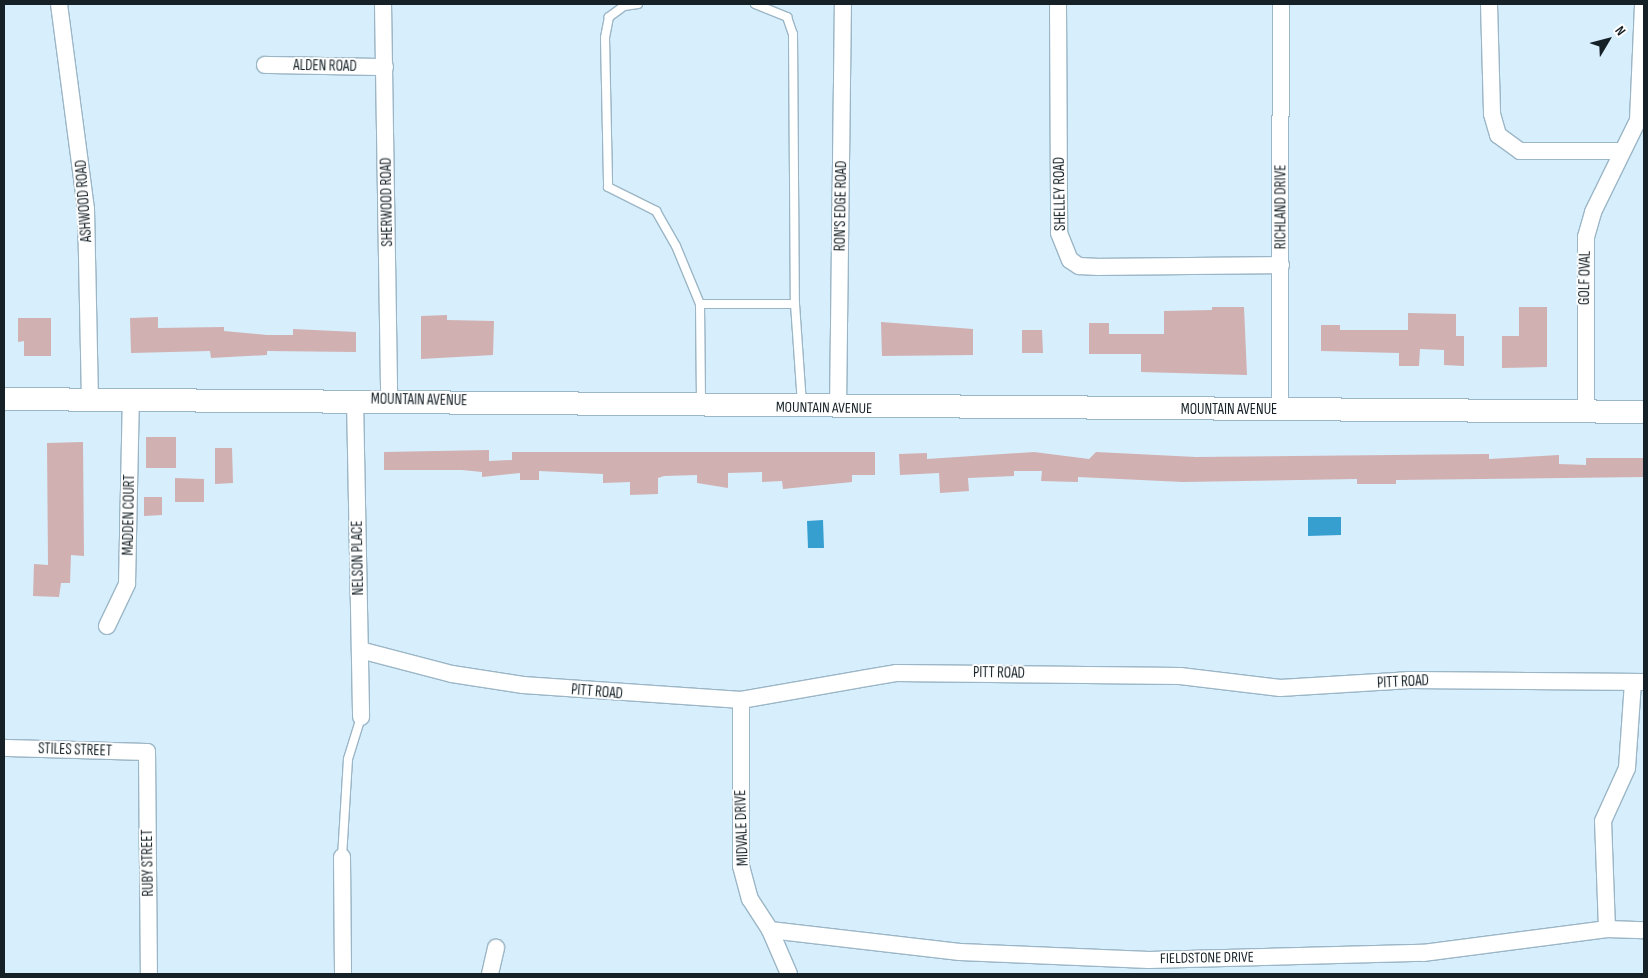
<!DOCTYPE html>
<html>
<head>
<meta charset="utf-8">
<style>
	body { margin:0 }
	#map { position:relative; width:1648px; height:978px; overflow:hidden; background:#d7eefc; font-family:"Sofia Sans Condensed",sans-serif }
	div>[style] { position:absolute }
	.water>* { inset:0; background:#379ed0 }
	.building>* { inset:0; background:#d1b0b1 }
	.roads { filter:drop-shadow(1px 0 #9bb6c6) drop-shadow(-1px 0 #9bb6c6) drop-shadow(0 1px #9bb6c6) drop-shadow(0 -1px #9bb6c6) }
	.lane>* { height:8px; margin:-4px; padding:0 4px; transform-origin:4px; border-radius:4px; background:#fff }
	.street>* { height:16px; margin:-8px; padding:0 8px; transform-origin:8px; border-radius:8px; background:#fff }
	.secondary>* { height:22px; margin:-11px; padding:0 11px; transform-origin:11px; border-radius:11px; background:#fff }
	span { translate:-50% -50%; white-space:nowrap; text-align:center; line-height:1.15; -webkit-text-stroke:4px #fff; paint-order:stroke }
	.street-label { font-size:15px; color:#162127 }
	.frame { position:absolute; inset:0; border:5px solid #162127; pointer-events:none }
	.north { position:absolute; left:1583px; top:15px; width:50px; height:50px; -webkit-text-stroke:4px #fff; paint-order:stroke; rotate:53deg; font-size:14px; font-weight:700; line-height:20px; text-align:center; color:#162127 }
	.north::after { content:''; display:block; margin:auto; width:18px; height:22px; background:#162127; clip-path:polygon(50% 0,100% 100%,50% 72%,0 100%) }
</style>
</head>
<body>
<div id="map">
	<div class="water">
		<div style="clip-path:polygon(1308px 517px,1341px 517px,1341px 535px,1308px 536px)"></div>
		<div style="clip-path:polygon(823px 520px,824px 548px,808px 548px,807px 521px)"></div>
	</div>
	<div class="building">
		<div style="clip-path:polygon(1212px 307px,1244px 307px,1247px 375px,1141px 372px,1141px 354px,1089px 354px,1089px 323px,1109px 323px,1109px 334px,1164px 334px,1164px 311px,1212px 310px)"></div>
		<div style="clip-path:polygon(1519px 307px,1547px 307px,1547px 367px,1502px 368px,1502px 336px,1519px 336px)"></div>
		<div style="clip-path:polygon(1408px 313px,1456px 314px,1456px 336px,1464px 336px,1464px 366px,1444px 365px,1444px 350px,1420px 349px,1419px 366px,1399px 366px,1399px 353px,1321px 351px,1321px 325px,1340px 325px,1340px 330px,1408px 330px)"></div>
		<div style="clip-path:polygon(447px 315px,447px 320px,494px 321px,493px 355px,421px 359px,421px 316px)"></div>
		<div style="clip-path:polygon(158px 317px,158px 328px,224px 327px,224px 331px,267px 335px,293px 335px,293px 329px,356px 332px,356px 352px,267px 351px,267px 355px,211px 358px,210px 351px,131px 353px,130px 318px)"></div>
		<div style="clip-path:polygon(18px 318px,51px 318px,51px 356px,24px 356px,24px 341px,18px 342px)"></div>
		<div style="clip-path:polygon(881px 322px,973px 329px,973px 355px,882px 356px)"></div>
		<div style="clip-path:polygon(1022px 330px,1042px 330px,1043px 353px,1022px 353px)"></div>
		<div style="clip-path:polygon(146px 437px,176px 437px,176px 468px,146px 468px)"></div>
		<div style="clip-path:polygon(83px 442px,84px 556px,71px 555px,70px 583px,61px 583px,59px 597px,33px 596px,34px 564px,48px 565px,47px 443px)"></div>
		<div style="clip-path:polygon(215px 448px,232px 448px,233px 483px,215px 484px)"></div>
		<div style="clip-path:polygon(489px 450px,489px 461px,512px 460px,512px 452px,875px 452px,875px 475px,852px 475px,852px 482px,783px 489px,782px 481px,762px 482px,762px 472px,728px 473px,728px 488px,697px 483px,697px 475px,664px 476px,658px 478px,658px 494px,630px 495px,630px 482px,603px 483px,603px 474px,539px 471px,539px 480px,520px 480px,520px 473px,482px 477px,482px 472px,462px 470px,384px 470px,384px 452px)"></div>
		<div style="clip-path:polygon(1034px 452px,1089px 459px,1096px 452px,1196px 457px,1489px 454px,1489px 459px,1559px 455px,1559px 464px,1586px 465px,1586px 458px,1644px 458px,1644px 477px,1396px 480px,1396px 484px,1357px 484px,1357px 479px,1183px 482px,1078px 477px,1078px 482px,1041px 481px,1042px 471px,1014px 471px,1014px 476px,968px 478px,969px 491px,940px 493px,939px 473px,900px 475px,899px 454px,927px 453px,927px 459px)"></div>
		<div style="clip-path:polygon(175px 478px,204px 479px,204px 502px,175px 502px)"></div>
		<div style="clip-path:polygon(144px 497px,162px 497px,162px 515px,144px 516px)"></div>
	</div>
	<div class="roads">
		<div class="lane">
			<div style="left:638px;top:4px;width:14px;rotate:172deg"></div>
			<div style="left:624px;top:6px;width:19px;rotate:144deg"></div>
			<div style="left:609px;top:17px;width:21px;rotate:101deg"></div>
			<div style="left:605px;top:38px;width:149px;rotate:88.8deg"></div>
			<div style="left:608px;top:187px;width:54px;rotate:26.6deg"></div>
			<div style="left:656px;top:211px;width:40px;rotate:60.3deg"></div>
			<div style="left:676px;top:246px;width:63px;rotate:67.5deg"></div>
			<div style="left:700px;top:304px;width:98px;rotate:89.4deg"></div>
			<div style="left:755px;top:4px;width:35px;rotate:22deg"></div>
			<div style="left:787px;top:17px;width:18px;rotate:71deg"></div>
			<div style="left:793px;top:34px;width:270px;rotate:89.6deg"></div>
			<div style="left:795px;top:304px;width:99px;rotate:86deg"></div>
			<div style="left:700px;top:304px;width:95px"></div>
			<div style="left:342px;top:857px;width:98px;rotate:-86.5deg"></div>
			<div style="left:348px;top:759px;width:44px;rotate:-72.8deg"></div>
		</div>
		<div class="street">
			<div style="left:59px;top:4px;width:207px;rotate:82.5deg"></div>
			<div style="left:86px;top:209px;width:190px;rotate:88.8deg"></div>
			<div style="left:383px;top:4px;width:396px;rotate:89.1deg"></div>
			<div style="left:1058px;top:4px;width:229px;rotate:89.7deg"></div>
			<div style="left:1059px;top:233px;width:29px;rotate:68deg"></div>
			<div style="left:1070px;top:260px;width:11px;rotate:34deg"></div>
			<div style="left:1079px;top:266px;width:20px;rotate:3deg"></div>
			<div style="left:1099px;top:267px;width:182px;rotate:-0.6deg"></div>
			<div style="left:1489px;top:4px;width:110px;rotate:88.4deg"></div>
			<div style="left:1492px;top:114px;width:22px;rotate:74deg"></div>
			<div style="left:1498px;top:135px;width:27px;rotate:36deg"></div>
			<div style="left:1520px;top:151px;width:101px"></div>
			<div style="left:265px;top:65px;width:120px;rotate:1deg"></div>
			<div style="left:355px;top:399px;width:318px;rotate:88.9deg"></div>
			<div style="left:838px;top:408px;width:404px;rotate:-89.3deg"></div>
			<div style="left:1280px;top:411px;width:407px;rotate:-89.9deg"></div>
			<div style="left:1586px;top:411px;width:174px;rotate:-90deg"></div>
			<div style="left:1586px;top:237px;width:26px;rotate:-74deg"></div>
			<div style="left:1593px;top:212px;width:102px;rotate:-63.9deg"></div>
			<div style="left:1638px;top:120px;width:116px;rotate:-87.5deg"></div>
			<div style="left:107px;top:626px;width:47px;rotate:-64.5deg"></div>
			<div style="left:127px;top:584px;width:185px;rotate:-88.8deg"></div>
			<div style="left:360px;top:650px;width:95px;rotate:14.6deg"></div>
			<div style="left:452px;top:674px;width:72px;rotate:8.8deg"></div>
			<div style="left:523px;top:685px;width:219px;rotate:3.9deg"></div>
			<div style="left:741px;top:700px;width:157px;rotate:-9.9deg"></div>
			<div style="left:896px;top:673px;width:284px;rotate:0.6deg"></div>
			<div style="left:1180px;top:676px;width:101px;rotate:6.8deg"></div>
			<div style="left:1280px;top:688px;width:130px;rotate:-3.5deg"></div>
			<div style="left:1410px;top:680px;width:234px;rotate:0.5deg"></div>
			<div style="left:741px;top:700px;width:166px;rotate:90deg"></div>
			<div style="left:741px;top:866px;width:34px;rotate:75deg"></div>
			<div style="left:750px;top:899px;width:37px;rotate:57deg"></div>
			<div style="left:770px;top:930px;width:48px;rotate:66.6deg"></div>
			<div style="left:4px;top:748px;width:143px;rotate:1.6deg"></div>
			<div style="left:147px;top:752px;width:222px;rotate:89.5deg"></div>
			<div style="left:342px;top:857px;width:117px;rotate:89.5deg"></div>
			<div style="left:1607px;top:929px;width:108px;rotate:-92.1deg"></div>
			<div style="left:1603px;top:821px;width:58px;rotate:-65.6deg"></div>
			<div style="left:1627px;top:768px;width:86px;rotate:-86deg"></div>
			<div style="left:770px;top:930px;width:191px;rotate:6.6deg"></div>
			<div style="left:960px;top:952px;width:189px;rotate:2.4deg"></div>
			<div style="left:1149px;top:960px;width:274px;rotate:-1.5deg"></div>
			<div style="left:1423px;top:953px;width:186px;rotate:-7.4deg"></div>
			<div style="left:1607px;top:929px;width:37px;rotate:2deg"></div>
			<div style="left:490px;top:974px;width:27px;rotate:-77deg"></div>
		</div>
		<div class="secondary">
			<div style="left:4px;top:399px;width:1640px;rotate:0.45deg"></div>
		</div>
	</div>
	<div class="street-label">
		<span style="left:325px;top:66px;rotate:1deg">ALDEN ROAD</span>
		<span style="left:1060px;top:194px;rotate:-91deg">SHELLEY ROAD</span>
		<span style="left:84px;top:201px;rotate:-94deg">ASHWOOD ROAD</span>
		<span style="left:387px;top:202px;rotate:-91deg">SHERWOOD ROAD</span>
		<span style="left:841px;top:206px;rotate:-89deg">RON'S EDGE ROAD</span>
		<span style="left:1281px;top:207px;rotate:-90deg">RICHLAND DRIVE</span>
		<span style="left:1585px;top:278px;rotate:-89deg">GOLF OVAL</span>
		<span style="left:419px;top:400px;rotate:1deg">MOUNTAIN AVENUE</span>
		<span style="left:824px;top:408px;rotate:1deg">MOUNTAIN AVENUE</span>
		<span style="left:1229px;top:410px">MOUNTAIN AVENUE</span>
		<span style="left:129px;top:515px;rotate:-89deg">MADDEN COURT</span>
		<span style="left:358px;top:558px;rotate:-91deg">NELSON PLACE</span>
		<span style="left:999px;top:673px;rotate:1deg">PITT ROAD</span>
		<span style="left:1403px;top:682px;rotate:-3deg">PITT ROAD</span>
		<span style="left:597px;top:692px;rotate:5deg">PITT ROAD</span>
		<span style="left:75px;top:750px;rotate:2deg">STILES STREET</span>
		<span style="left:742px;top:828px;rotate:-92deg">MIDVALE DRIVE</span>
		<span style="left:148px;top:863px;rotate:-91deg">RUBY STREET</span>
		<span style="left:1207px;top:958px;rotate:-1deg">FIELDSTONE DRIVE</span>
	</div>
	<div class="frame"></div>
	<div class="north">N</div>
</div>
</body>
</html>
